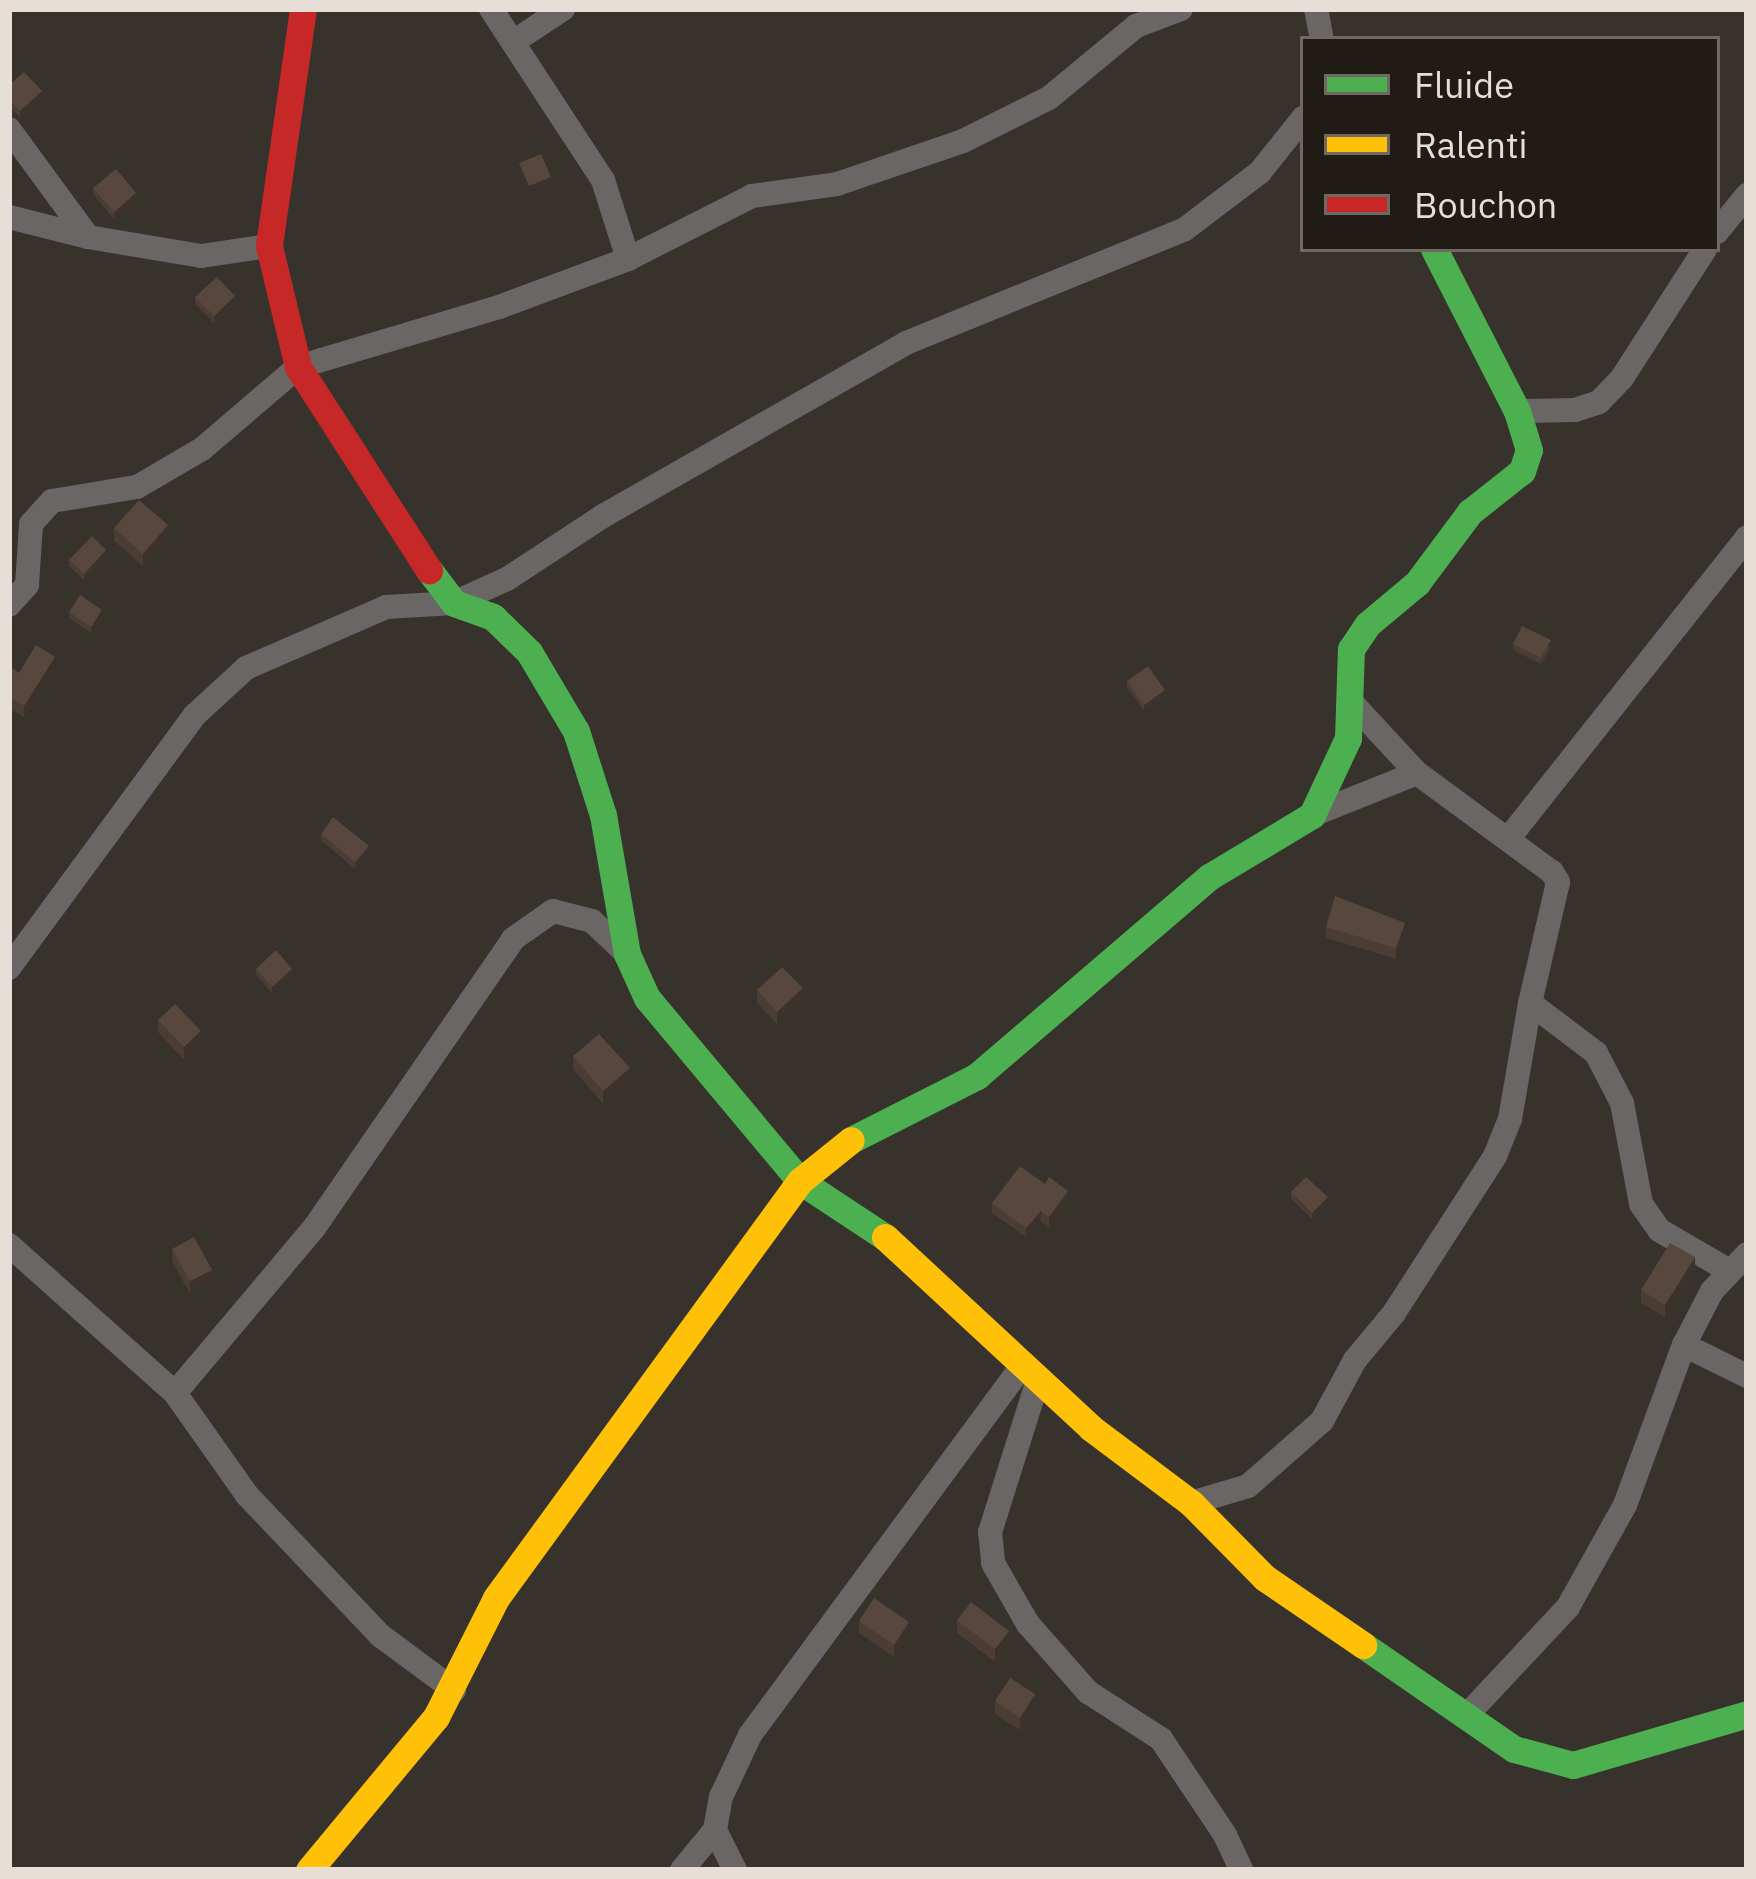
<!DOCTYPE html>
<html>
<head>
<meta charset="utf-8">
<style>
	body { margin:0 }
	#map { position:relative; width:1756px; height:1879px; overflow:hidden; background:#38322c; font-family:"IBM Plex Sans",sans-serif }
	div>[style] { position:absolute }
	.street>* { height:24px; margin:-12px; padding:0 12px; transform-origin:12px; border-radius:12px; background:#696665 }
	.fast>* { height:27px; margin:-13.5px; padding:0 13.5px; transform-origin:13.5px; border-radius:13.5px; background:#4caf50 }
	.slow>* { height:27px; margin:-13.5px; padding:0 13.5px; transform-origin:13.5px; border-radius:13.5px; background:#ffc107 }
	.jam>* { height:27px; margin:-13.5px; padding:0 13.5px; transform-origin:13.5px; border-radius:13.5px; background:#c62828 }
	.wall>* { inset:0; background:#4b3d34 }
	.shaded-wall>* { inset:0; background:#3d322b }
	.building>* { inset:0; background:#57473d }
	span { translate:-50% -50%; white-space:nowrap; text-align:center; line-height:1.15; -webkit-text-stroke:10px #201b15; paint-order:stroke }
	.frame { position:absolute; inset:0; border:12px solid #e7ded7; pointer-events:none }
	.legend { position:absolute; left:1300px; top:36px; width:420px; height:216px; box-sizing:border-box; background:#201b15; border:3px solid #706963; margin:0; padding:15px 21px; list-style:none; font-size:36px; color:#e7ded7 }
	.legend li { display:flex; align-items:center; gap:24px; height:60px }
	.legend b { width:60px; border:3px solid #706963 }
</style>
</head>
<body>
<div id="map">
	<div class="street">
		<div style="left:491px;top:9px;width:204px;rotate:56.8deg"></div>
		<div style="left:603px;top:180px;width:83px;rotate:72.4deg"></div>
		<div style="left:1316px;top:9px;width:31px;rotate:79deg"></div>
		<div style="left:513px;top:42px;width:60px;rotate:-33.4deg"></div>
		<div style="left:9px;top:129px;width:134px;rotate:53.8deg"></div>
		<div style="left:9px;top:217px;width:81px;rotate:14.2deg"></div>
		<div style="left:88px;top:237px;width:115px;rotate:9.5deg"></div>
		<div style="left:201px;top:256px;width:69px;rotate:-8.4deg"></div>
		<div style="left:1717px;top:232px;width:48px;rotate:-51deg"></div>
		<div style="left:1517px;top:411px;width:58px;rotate:-1deg"></div>
		<div style="left:1575px;top:410px;width:25px;rotate:-18deg"></div>
		<div style="left:1599px;top:402px;width:33px;rotate:-46deg"></div>
		<div style="left:1622px;top:378px;width:153px;rotate:-57.2deg"></div>
		<div style="left:9px;top:605px;width:27px;rotate:-48deg"></div>
		<div style="left:27px;top:585px;width:61px;rotate:-86.2deg"></div>
		<div style="left:31px;top:524px;width:31px;rotate:-48deg"></div>
		<div style="left:52px;top:501px;width:86px;rotate:-9.4deg"></div>
		<div style="left:137px;top:487px;width:75px;rotate:-30.3deg"></div>
		<div style="left:202px;top:449px;width:126px;rotate:-40.5deg"></div>
		<div style="left:298px;top:367px;width:210px;rotate:-16.6deg"></div>
		<div style="left:499px;top:307px;width:138px;rotate:-20.4deg"></div>
		<div style="left:628px;top:259px;width:139px;rotate:-26.9deg"></div>
		<div style="left:752px;top:196px;width:86px;rotate:-8deg"></div>
		<div style="left:837px;top:184px;width:133px;rotate:-18.8deg"></div>
		<div style="left:963px;top:141px;width:96px;rotate:-26.6deg"></div>
		<div style="left:1049px;top:98px;width:113px;rotate:-39.6deg"></div>
		<div style="left:1136px;top:26px;width:48px;rotate:-20.7deg"></div>
		<div style="left:1353px;top:704px;width:94px;rotate:47.2deg"></div>
		<div style="left:1417px;top:773px;width:167px;rotate:36.3deg"></div>
		<div style="left:1552px;top:872px;width:12px;rotate:59deg"></div>
		<div style="left:1558px;top:882px;width:124px;rotate:103deg"></div>
		<div style="left:1530px;top:1003px;width:83px;rotate:37.1deg"></div>
		<div style="left:1596px;top:1053px;width:56px;rotate:62.5deg"></div>
		<div style="left:1622px;top:1103px;width:103px;rotate:79.3deg"></div>
		<div style="left:1641px;top:1204px;width:32px;rotate:55deg"></div>
		<div style="left:1659px;top:1230px;width:80px;rotate:30.1deg"></div>
		<div style="left:1312px;top:815px;width:113px;rotate:-21.8deg"></div>
		<div style="left:1508px;top:839px;width:385px;rotate:-51.6deg"></div>
		<div style="left:9px;top:968px;width:314px;rotate:-53.7deg"></div>
		<div style="left:195px;top:715px;width:69px;rotate:-42.7deg"></div>
		<div style="left:246px;top:668px;width:153px;rotate:-23.5deg"></div>
		<div style="left:386px;top:607px;width:68px;rotate:-3.4deg"></div>
		<div style="left:454px;top:603px;width:58px;rotate:-24.4deg"></div>
		<div style="left:507px;top:579px;width:115px;rotate:-33.3deg"></div>
		<div style="left:603px;top:516px;width:349px;rotate:-29.7deg"></div>
		<div style="left:906px;top:343px;width:301px;rotate:-22.2deg"></div>
		<div style="left:1185px;top:229px;width:94px;rotate:-37.2deg"></div>
		<div style="left:1260px;top:172px;width:69px;rotate:-51.5deg"></div>
		<div style="left:9px;top:1245px;width:222px;rotate:41.7deg"></div>
		<div style="left:175px;top:1393px;width:216px;rotate:-49.9deg"></div>
		<div style="left:314px;top:1228px;width:351px;rotate:-55.4deg"></div>
		<div style="left:513px;top:939px;width:49px;rotate:-35deg"></div>
		<div style="left:553px;top:911px;width:40px;rotate:14.4deg"></div>
		<div style="left:592px;top:921px;width:48px;rotate:43.3deg"></div>
		<div style="left:1684px;top:1345px;width:70px;rotate:26.2deg"></div>
		<div style="left:1038px;top:1380px;width:159px;rotate:107.5deg"></div>
		<div style="left:990px;top:1532px;width:31px;rotate:84deg"></div>
		<div style="left:993px;top:1563px;width:70px;rotate:60.2deg"></div>
		<div style="left:1028px;top:1624px;width:91px;rotate:48.6deg"></div>
		<div style="left:1088px;top:1692px;width:87px;rotate:32.8deg"></div>
		<div style="left:1161px;top:1739px;width:115px;rotate:56.3deg"></div>
		<div style="left:1225px;top:1835px;width:38px;rotate:65deg"></div>
		<div style="left:175px;top:1393px;width:125px;rotate:54.8deg"></div>
		<div style="left:247px;top:1495px;width:195px;rotate:46.5deg"></div>
		<div style="left:381px;top:1636px;width:91px;rotate:36.5deg"></div>
		<div style="left:1191px;top:1503px;width:59px;rotate:-16.6deg"></div>
		<div style="left:1248px;top:1486px;width:98px;rotate:-41.3deg"></div>
		<div style="left:1322px;top:1421px;width:69px;rotate:-61.6deg"></div>
		<div style="left:1355px;top:1360px;width:61px;rotate:-50.3deg"></div>
		<div style="left:1394px;top:1313px;width:187px;rotate:-57.2deg"></div>
		<div style="left:1495px;top:1156px;width:40px;rotate:-68deg"></div>
		<div style="left:1510px;top:1119px;width:118px;rotate:-80.2deg"></div>
		<div style="left:1467px;top:1715px;width:148px;rotate:-46.9deg"></div>
		<div style="left:1568px;top:1607px;width:117px;rotate:-60.8deg"></div>
		<div style="left:1625px;top:1505px;width:171px;rotate:-69.8deg"></div>
		<div style="left:1684px;top:1345px;width:61px;rotate:-62.6deg"></div>
		<div style="left:1712px;top:1291px;width:51px;rotate:-46.6deg"></div>
		<div style="left:682px;top:1870px;width:52px;rotate:-50.5deg"></div>
		<div style="left:735px;top:1870px;width:45px;rotate:-116.6deg"></div>
		<div style="left:715px;top:1830px;width:34px;rotate:-80deg"></div>
		<div style="left:721px;top:1797px;width:68px;rotate:-64.9deg"></div>
		<div style="left:750px;top:1735px;width:461px;rotate:-53.6deg"></div>
	</div>
	<div class="fast">
		<div style="left:429px;top:570px;width:41px;rotate:52.9deg"></div>
		<div style="left:454px;top:603px;width:41px;rotate:19.7deg"></div>
		<div style="left:493px;top:617px;width:50px;rotate:44.2deg"></div>
		<div style="left:529px;top:652px;width:92px;rotate:59.3deg"></div>
		<div style="left:576px;top:731px;width:88px;rotate:72.2deg"></div>
		<div style="left:603px;top:815px;width:141px;rotate:80.2deg"></div>
		<div style="left:627px;top:954px;width:48px;rotate:65.6deg"></div>
		<div style="left:647px;top:998px;width:239px;rotate:50.1deg"></div>
		<div style="left:800px;top:1181px;width:102px;rotate:33.4deg"></div>
		<div style="left:851px;top:1140px;width:141px;rotate:-26.9deg"></div>
		<div style="left:977px;top:1076px;width:306px;rotate:-40.6deg"></div>
		<div style="left:1209px;top:877px;width:120px;rotate:-31deg"></div>
		<div style="left:1312px;top:815px;width:85px;rotate:-64.9deg"></div>
		<div style="left:1348px;top:738px;width:89px;rotate:-88.1deg"></div>
		<div style="left:1351px;top:649px;width:30px;rotate:-56deg"></div>
		<div style="left:1368px;top:624px;width:64px;rotate:-39.9deg"></div>
		<div style="left:1417px;top:583px;width:89px;rotate:-53.3deg"></div>
		<div style="left:1470px;top:512px;width:66px;rotate:-38.3deg"></div>
		<div style="left:1522px;top:471px;width:22px;rotate:-72deg"></div>
		<div style="left:1529px;top:450px;width:41px;rotate:-107.1deg"></div>
		<div style="left:1517px;top:411px;width:182px;rotate:-117.1deg"></div>
		<div style="left:1363px;top:1645px;width:183px;rotate:34.6deg"></div>
		<div style="left:1514px;top:1749px;width:61px;rotate:15.2deg"></div>
		<div style="left:1573px;top:1765px;width:181px;rotate:-16.3deg"></div>
	</div>
	<div class="slow">
		<div style="left:885px;top:1237px;width:281px;rotate:42.8deg"></div>
		<div style="left:1091px;top:1428px;width:125px;rotate:36.9deg"></div>
		<div style="left:1191px;top:1503px;width:105px;rotate:45.4deg"></div>
		<div style="left:1265px;top:1578px;width:119px;rotate:34.4deg"></div>
		<div style="left:309px;top:1870px;width:199px;rotate:-50.3deg"></div>
		<div style="left:436px;top:1717px;width:133px;rotate:-63.2deg"></div>
		<div style="left:496px;top:1598px;width:516px;rotate:-53.91deg"></div>
		<div style="left:800px;top:1181px;width:65px;rotate:-38.8deg"></div>
	</div>
	<div class="jam">
		<div style="left:303px;top:9px;width:239px;rotate:98.2deg"></div>
		<div style="left:269px;top:246px;width:124px;rotate:76.5deg"></div>
		<div style="left:298px;top:367px;width:242px;rotate:57.2deg"></div>
	</div>
	<div class="wall">
		<div style="clip-path:polygon(9px 85px,42px 97px,20px 117px,9px 107px)"></div>
		<div style="clip-path:polygon(93px 188px,136px 199px,114px 219px,93px 194px)"></div>
		<div style="clip-path:polygon(195px 297px,235px 302px,214px 323px,195px 304px)"></div>
		<div style="clip-path:polygon(114px 528px,168px 538px,143px 566px,114px 541px)"></div>
		<div style="clip-path:polygon(106px 557px,84px 580px,69px 566px,69px 560px)"></div>
		<div style="clip-path:polygon(69px 612px,102px 616px,91px 633px,69px 618px)"></div>
		<div style="clip-path:polygon(1513px 644px,1551px 647px,1541px 664px,1513px 650px)"></div>
		<div style="clip-path:polygon(9px 666px,19px 673px,55px 668px,24px 717px,9px 708px)"></div>
		<div style="clip-path:polygon(1127px 681px,1165px 696px,1144px 711px,1127px 687px)"></div>
		<div style="clip-path:polygon(321px 834px,369px 852px,355px 869px,321px 840px)"></div>
		<div style="clip-path:polygon(1326px 927px,1405px 934px,1396px 959px,1326px 938px)"></div>
		<div style="clip-path:polygon(256px 969px,292px 975px,272px 993px,256px 975px)"></div>
		<div style="clip-path:polygon(757px 990px,803px 1001px,777px 1024px,757px 1003px)"></div>
		<div style="clip-path:polygon(158px 1020px,201px 1044px,184px 1060px,158px 1032px)"></div>
		<div style="clip-path:polygon(573px 1056px,630px 1081px,603px 1104px,573px 1069px)"></div>
		<div style="clip-path:polygon(1045px 1184px,1068px 1200px,1049px 1227px,1041px 1221px,1026px 1237px,992px 1213px,992px 1203px)"></div>
		<div style="clip-path:polygon(1291px 1192px,1328px 1204px,1312px 1219px,1291px 1199px)"></div>
		<div style="clip-path:polygon(172px 1249px,212px 1282px,190px 1294px,172px 1261px)"></div>
		<div style="clip-path:polygon(1695px 1270px,1665px 1317px,1641px 1303px,1641px 1290px)"></div>
		<div style="clip-path:polygon(957px 1620px,1009px 1644px,995px 1662px,957px 1633px)"></div>
		<div style="clip-path:polygon(859px 1621px,909px 1634px,894px 1657px,859px 1633px)"></div>
		<div style="clip-path:polygon(995px 1701px,1035px 1707px,1020px 1730px,995px 1714px)"></div>
	</div>
	<div class="shaded-wall">
		<div style="clip-path:polygon(42px 91px,42px 97px,20px 117px,20px 111px)"></div>
		<div style="clip-path:polygon(551px 177px,551px 183px,529px 193px,529px 186px)"></div>
		<div style="clip-path:polygon(136px 193px,136px 199px,114px 219px,114px 212px)"></div>
		<div style="clip-path:polygon(235px 296px,235px 302px,214px 323px,214px 316px)"></div>
		<div style="clip-path:polygon(168px 525px,168px 538px,143px 566px,143px 554px)"></div>
		<div style="clip-path:polygon(106px 550px,106px 557px,84px 580px,84px 574px)"></div>
		<div style="clip-path:polygon(102px 610px,102px 616px,91px 633px,91px 627px)"></div>
		<div style="clip-path:polygon(55px 657px,55px 668px,24px 717px,24px 706px)"></div>
		<div style="clip-path:polygon(1165px 690px,1165px 696px,1144px 711px,1144px 705px)"></div>
		<div style="clip-path:polygon(369px 846px,369px 852px,355px 869px,355px 862px)"></div>
		<div style="clip-path:polygon(1405px 923px,1405px 934px,1396px 959px,1396px 948px)"></div>
		<div style="clip-path:polygon(292px 969px,292px 975px,272px 993px,272px 987px)"></div>
		<div style="clip-path:polygon(803px 988px,803px 1001px,777px 1024px,777px 1012px)"></div>
		<div style="clip-path:polygon(201px 1031px,201px 1044px,184px 1060px,184px 1047px)"></div>
		<div style="clip-path:polygon(630px 1068px,630px 1081px,603px 1104px,603px 1091px)"></div>
		<div style="clip-path:polygon(1068px 1191px,1068px 1200px,1049px 1227px,1049px 1217px)"></div>
		<div style="clip-path:polygon(1328px 1197px,1328px 1204px,1312px 1219px,1312px 1213px)"></div>
		<div style="clip-path:polygon(1041px 1211px,1041px 1221px,1026px 1237px,1026px 1228px)"></div>
		<div style="clip-path:polygon(1695px 1257px,1695px 1270px,1665px 1317px,1665px 1305px)"></div>
		<div style="clip-path:polygon(212px 1270px,212px 1282px,190px 1294px,190px 1281px)"></div>
		<div style="clip-path:polygon(909px 1622px,909px 1634px,894px 1657px,894px 1645px)"></div>
		<div style="clip-path:polygon(1009px 1631px,1009px 1644px,995px 1662px,995px 1649px)"></div>
		<div style="clip-path:polygon(1035px 1694px,1035px 1707px,1020px 1730px,1020px 1718px)"></div>
	</div>
	<div class="building">
		<div style="clip-path:polygon(24px 72px,42px 91px,20px 111px,9px 101px,9px 85px)"></div>
		<div style="clip-path:polygon(541px 154px,551px 177px,529px 186px,519px 163px)"></div>
		<div style="clip-path:polygon(116px 169px,136px 193px,114px 212px,93px 188px)"></div>
		<div style="clip-path:polygon(217px 277px,235px 296px,214px 316px,195px 297px)"></div>
		<div style="clip-path:polygon(139px 500px,168px 525px,143px 554px,114px 528px)"></div>
		<div style="clip-path:polygon(92px 536px,106px 550px,84px 574px,69px 560px)"></div>
		<div style="clip-path:polygon(80px 595px,102px 610px,91px 627px,69px 612px)"></div>
		<div style="clip-path:polygon(1522px 626px,1551px 640px,1541px 658px,1513px 644px)"></div>
		<div style="clip-path:polygon(36px 645px,55px 657px,24px 706px,9px 696px,9px 666px,19px 673px)"></div>
		<div style="clip-path:polygon(1148px 666px,1165px 690px,1144px 705px,1127px 681px)"></div>
		<div style="clip-path:polygon(333px 817px,369px 846px,355px 862px,321px 834px)"></div>
		<div style="clip-path:polygon(1335px 896px,1405px 923px,1396px 948px,1326px 927px)"></div>
		<div style="clip-path:polygon(276px 950px,292px 969px,272px 987px,256px 969px)"></div>
		<div style="clip-path:polygon(782px 967px,803px 988px,777px 1012px,757px 990px)"></div>
		<div style="clip-path:polygon(175px 1004px,201px 1031px,184px 1047px,158px 1020px)"></div>
		<div style="clip-path:polygon(599px 1034px,630px 1068px,603px 1091px,573px 1056px)"></div>
		<div style="clip-path:polygon(1020px 1166px,1045px 1184px,1049px 1177px,1068px 1191px,1049px 1217px,1041px 1211px,1026px 1228px,992px 1203px)"></div>
		<div style="clip-path:polygon(1306px 1177px,1328px 1197px,1312px 1213px,1291px 1192px)"></div>
		<div style="clip-path:polygon(194px 1237px,212px 1270px,190px 1281px,172px 1249px)"></div>
		<div style="clip-path:polygon(1670px 1243px,1695px 1257px,1665px 1305px,1641px 1290px)"></div>
		<div style="clip-path:polygon(874px 1598px,909px 1622px,894px 1645px,859px 1621px)"></div>
		<div style="clip-path:polygon(971px 1602px,1009px 1631px,995px 1649px,957px 1620px)"></div>
		<div style="clip-path:polygon(1010px 1678px,1035px 1694px,1020px 1718px,995px 1701px)"></div>
	</div>
	<div class="frame"></div>
	<ul class="legend">
	<li><b style="height:15px;background:#4caf50"></b>Fluide</li>
	<li><b style="height:15px;background:#ffc107"></b>Ralenti</li>
	<li><b style="height:15px;background:#c62828"></b>Bouchon</li>
	</ul>
</div>
</body>
</html>
